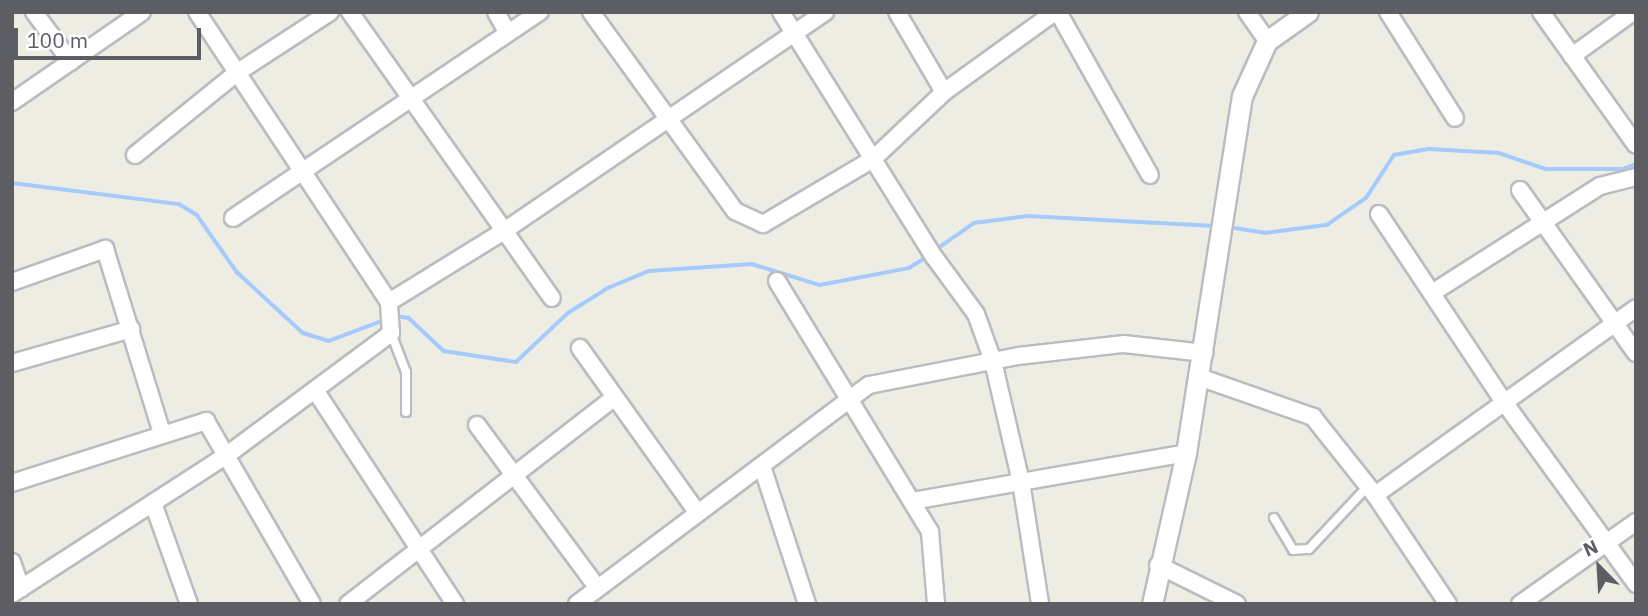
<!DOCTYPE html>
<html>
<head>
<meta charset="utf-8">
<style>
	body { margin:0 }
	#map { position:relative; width:1648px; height:616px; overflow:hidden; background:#eeede3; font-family:"IBM Plex Sans",sans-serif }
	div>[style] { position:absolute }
	.stream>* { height:3.5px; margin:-1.75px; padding:0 1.75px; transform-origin:1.75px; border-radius:1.75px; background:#a5cbfd }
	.roads { filter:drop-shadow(2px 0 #bbbcc2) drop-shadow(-2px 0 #bbbcc2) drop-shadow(0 2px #bbbcc2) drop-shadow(0 -2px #bbbcc2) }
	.service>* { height:8px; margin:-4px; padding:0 4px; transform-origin:4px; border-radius:4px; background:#fff }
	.minor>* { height:16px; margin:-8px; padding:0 8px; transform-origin:8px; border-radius:8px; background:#fff }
	.tertiary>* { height:19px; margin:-9.5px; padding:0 9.5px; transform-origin:9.5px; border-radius:9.5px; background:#fff }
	span { translate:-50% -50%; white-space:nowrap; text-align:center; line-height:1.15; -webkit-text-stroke:5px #fff; paint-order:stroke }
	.frame { position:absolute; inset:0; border:14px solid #5c5e64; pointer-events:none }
	.north { position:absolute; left:1564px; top:532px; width:70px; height:70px; -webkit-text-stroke:5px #fff; paint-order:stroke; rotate:336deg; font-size:19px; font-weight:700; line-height:28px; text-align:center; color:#5c5e64 }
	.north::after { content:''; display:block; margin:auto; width:24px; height:32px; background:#5c5e64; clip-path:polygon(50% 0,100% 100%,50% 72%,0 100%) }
	.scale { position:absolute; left:14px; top:28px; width:187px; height:32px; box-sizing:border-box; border:4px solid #5c5e64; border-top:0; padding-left:9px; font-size:21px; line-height:24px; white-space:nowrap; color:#5c5e64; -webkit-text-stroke:5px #fff; paint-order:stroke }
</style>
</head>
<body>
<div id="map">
	<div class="stream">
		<div style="left:12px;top:183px;width:168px;rotate:7.2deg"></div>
		<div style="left:179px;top:204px;width:21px;rotate:31deg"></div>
		<div style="left:197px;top:215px;width:70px;rotate:54.9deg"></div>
		<div style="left:237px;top:272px;width:90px;rotate:42.7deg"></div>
		<div style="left:303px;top:333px;width:27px;rotate:17deg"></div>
		<div style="left:329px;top:341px;width:60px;rotate:-20.6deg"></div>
		<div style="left:1229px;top:227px;width:36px;rotate:9deg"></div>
		<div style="left:1265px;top:233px;width:63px;rotate:-7.4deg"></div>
		<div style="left:1327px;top:225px;width:47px;rotate:-34.7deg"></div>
		<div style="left:1366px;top:198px;width:51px;rotate:-56.9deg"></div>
		<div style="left:1394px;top:155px;width:36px;rotate:-10deg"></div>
		<div style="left:1429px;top:149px;width:70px;rotate:3.3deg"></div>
		<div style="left:1499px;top:153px;width:50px;rotate:18.8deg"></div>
		<div style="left:1546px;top:169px;width:77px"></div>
		<div style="left:1623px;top:169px;width:14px;rotate:-21deg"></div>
		<div style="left:937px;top:249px;width:45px;rotate:-35.1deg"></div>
		<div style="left:974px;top:223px;width:54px;rotate:-7.4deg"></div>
		<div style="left:1028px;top:216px;width:186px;rotate:3.1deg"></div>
		<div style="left:395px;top:316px;width:14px;rotate:8deg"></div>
		<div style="left:409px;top:318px;width:48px;rotate:43.3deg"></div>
		<div style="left:444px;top:351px;width:73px;rotate:8.7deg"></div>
		<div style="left:516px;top:362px;width:71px;rotate:-43.3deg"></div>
		<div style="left:568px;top:313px;width:47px;rotate:-32deg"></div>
		<div style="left:608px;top:288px;width:44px;rotate:-22.5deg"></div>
		<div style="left:649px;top:271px;width:103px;rotate:-3.9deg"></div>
		<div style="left:752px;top:264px;width:71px;rotate:17.2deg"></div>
		<div style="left:820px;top:285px;width:91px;rotate:-10.8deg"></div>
		<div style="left:909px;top:268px;width:22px;rotate:-32deg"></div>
	</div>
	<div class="roads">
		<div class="service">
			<div style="left:391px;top:333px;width:42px;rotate:69deg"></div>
			<div style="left:406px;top:372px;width:40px;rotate:90deg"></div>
			<div style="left:1274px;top:518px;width:37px;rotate:59deg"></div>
			<div style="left:1293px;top:550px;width:16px;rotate:-4deg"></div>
			<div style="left:1309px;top:549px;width:86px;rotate:-46.9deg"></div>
		</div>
		<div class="minor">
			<div style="left:34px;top:12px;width:62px;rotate:53.5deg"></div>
			<div style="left:350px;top:12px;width:350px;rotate:54.8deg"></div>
			<div style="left:496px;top:12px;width:23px;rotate:61deg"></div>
			<div style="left:591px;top:12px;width:246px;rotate:54.1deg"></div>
			<div style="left:735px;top:211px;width:31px;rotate:25deg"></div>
			<div style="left:763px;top:224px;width:128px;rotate:-30.6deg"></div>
			<div style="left:873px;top:159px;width:98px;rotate:-43.3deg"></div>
			<div style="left:944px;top:92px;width:137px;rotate:-35.8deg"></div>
			<div style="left:781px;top:12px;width:290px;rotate:58deg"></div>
			<div style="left:935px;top:258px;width:69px;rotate:53.8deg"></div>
			<div style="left:976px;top:314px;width:50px;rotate:70.1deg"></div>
			<div style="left:993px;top:361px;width:124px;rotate:77deg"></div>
			<div style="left:1021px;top:482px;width:123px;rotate:81.1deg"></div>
			<div style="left:897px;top:12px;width:93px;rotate:59.6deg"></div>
			<div style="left:1058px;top:12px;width:187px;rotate:60.6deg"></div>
			<div style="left:1247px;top:12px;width:35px;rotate:55deg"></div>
			<div style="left:1388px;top:12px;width:125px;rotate:57.7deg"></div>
			<div style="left:1541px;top:12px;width:163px;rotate:54.5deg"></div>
			<div style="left:1572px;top:56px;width:75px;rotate:-35.8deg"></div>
			<div style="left:12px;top:102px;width:158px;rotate:-34.7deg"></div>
			<div style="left:135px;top:155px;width:132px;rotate:-38.9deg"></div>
			<div style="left:238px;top:72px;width:110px;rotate:-33.1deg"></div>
			<div style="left:1520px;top:190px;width:200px;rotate:54.6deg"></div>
			<div style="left:1379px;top:214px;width:226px;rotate:56.4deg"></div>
			<div style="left:1504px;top:402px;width:225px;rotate:54deg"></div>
			<div style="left:233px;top:218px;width:370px;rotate:-33.9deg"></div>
			<div style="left:777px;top:281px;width:294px;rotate:58.6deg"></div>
			<div style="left:930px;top:532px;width:72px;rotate:85.2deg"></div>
			<div style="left:12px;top:282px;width:99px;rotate:-19.5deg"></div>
			<div style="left:105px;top:249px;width:193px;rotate:72.8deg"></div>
			<div style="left:1432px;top:293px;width:199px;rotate:-32.5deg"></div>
			<div style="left:1600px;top:186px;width:37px;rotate:-14deg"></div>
			<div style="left:389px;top:302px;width:135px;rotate:-31.7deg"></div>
			<div style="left:504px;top:231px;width:389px;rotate:-34.3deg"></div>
			<div style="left:580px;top:348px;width:201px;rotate:54.5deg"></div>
			<div style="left:12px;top:363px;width:124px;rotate:-15.9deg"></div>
			<div style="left:1199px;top:377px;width:121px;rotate:19.3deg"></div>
			<div style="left:1313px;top:417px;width:100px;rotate:51.5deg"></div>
			<div style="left:1375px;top:495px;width:131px;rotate:56.2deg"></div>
			<div style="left:315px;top:390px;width:256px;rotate:56.8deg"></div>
			<div style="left:477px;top:425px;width:202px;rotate:53.5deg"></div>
			<div style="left:762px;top:466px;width:145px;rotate:71.9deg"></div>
			<div style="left:12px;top:483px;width:204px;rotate:-17.7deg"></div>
			<div style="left:206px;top:421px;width:211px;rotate:59.9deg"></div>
			<div style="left:1375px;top:495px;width:321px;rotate:-35.6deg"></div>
			<div style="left:912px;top:501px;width:278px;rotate:-9.9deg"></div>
			<div style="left:153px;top:503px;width:107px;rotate:70.4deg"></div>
			<div style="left:12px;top:562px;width:28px;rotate:71deg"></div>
			<div style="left:1158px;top:565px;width:88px;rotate:26.3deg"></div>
			<div style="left:12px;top:594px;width:256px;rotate:-32.9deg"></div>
			<div style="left:227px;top:455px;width:204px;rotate:-36.6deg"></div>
			<div style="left:391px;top:333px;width:31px;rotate:-94deg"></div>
			<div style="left:389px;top:302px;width:348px;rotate:-123.5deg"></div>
			<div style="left:348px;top:604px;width:336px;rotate:-37.8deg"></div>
			<div style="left:577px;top:604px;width:365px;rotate:-36.9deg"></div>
			<div style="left:869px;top:385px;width:152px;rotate:-11deg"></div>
			<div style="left:1018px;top:356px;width:107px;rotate:-6.5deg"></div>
			<div style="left:1124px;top:344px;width:81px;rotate:6.4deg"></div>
			<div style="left:1520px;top:604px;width:142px;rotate:-35.3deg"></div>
		</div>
		<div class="tertiary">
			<div style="left:1152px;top:604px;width:155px;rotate:-77.3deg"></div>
			<div style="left:1186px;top:453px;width:361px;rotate:-81.1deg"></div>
			<div style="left:1242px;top:96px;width:60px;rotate:-65.6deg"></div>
			<div style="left:1267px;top:41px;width:50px;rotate:-35.3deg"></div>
		</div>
	</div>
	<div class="frame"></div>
	<div class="north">N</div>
	<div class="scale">100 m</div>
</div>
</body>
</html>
